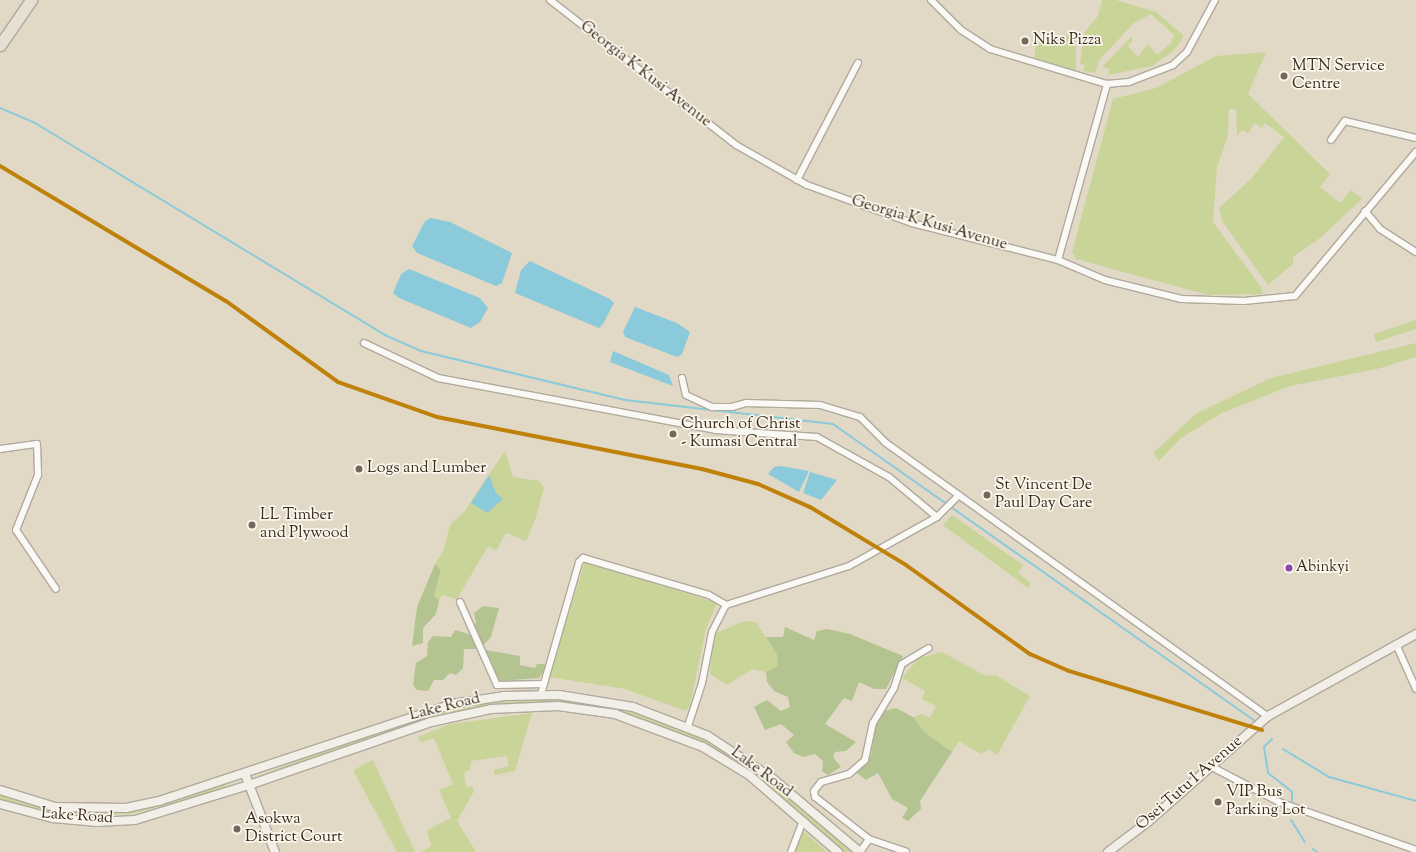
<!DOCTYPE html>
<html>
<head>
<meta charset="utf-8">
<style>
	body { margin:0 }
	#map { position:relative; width:1416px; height:852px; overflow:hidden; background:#e1d9c6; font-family:"Sorts Mill Goudy",serif }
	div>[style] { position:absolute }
	.green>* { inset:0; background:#c9d499 }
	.forest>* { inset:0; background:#b4c491 }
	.water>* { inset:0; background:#8acada }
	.stream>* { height:2px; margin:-1px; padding:0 1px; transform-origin:1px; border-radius:1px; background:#8acada }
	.roads { filter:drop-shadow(1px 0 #b0a99c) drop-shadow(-1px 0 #b0a99c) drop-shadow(0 1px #b0a99c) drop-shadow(0 -1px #b0a99c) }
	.street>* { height:6px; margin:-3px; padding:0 3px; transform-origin:3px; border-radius:3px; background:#faf9f6 }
	.secondary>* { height:8px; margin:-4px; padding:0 4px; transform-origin:4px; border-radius:4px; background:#f2efe8 }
	.highway>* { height:11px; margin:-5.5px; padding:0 5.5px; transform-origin:5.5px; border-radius:5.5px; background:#e6e0d2 }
	.rail-1>* { height:4px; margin:-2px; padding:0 2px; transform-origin:2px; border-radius:2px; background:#bf8109 }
	.dots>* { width:11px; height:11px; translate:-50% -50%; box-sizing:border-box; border:2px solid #fbf7ec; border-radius:50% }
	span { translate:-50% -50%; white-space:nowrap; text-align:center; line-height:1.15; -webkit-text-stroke:3.5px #fbf7ec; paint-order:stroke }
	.bus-label { font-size:15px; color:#3b2a1e }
	.left { translate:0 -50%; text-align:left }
	.poi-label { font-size:16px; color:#3b2a1e }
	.street-label { font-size:16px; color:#3b2a1e }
</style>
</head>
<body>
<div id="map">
	<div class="green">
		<div style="clip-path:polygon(1102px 0,1116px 0,1156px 12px,1183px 35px,1182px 40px,1172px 52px,1152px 66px,1108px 75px,1109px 69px,1102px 67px,1131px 37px,1133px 40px,1128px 46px,1138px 57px,1148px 44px,1157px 55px,1171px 43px,1174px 35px,1151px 14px,1134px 23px,1100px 59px,1095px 73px,1083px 71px,1085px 65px,1080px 64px,1084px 33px,1098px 16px)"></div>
		<div style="clip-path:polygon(1076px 33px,1076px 70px,1034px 62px,1036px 43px)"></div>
		<div style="clip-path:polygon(1266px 52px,1248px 94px,1330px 174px,1320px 187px,1340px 203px,1351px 190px,1362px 199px,1320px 238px,1293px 257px,1293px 264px,1268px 285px,1222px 221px,1219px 208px,1252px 178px,1284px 137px,1265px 123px,1262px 128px,1255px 123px,1248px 133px,1242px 130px,1237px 136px,1236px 109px,1229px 109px,1228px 136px,1217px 167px,1213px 222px,1261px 287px,1263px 294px,1208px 295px,1076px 259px,1072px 252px,1113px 99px,1156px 88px,1216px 56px)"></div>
		<div style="clip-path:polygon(1416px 320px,1416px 329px,1376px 342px,1374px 334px)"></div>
		<div style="clip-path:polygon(1416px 343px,1416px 357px,1377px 369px,1290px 386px,1222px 413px,1181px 438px,1159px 461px,1153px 453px,1197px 413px,1271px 378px)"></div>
		<div style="clip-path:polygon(505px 451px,513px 477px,539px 481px,544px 488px,535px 520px,526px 541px,506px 533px,496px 551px,488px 546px,457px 599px,442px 595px,439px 601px,434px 595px,441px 570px,435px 564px,443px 552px,450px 525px,464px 512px)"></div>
		<div style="clip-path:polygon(952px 515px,1023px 565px,1018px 573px,1031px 583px,1028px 588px,943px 525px)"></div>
		<div style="clip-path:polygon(585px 561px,717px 603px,706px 629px,690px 705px,686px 711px,625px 689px,549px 677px)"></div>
		<div style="clip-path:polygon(744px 621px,756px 622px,777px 655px,778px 667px,766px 672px,752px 669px,727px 685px,710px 674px,711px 645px,716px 633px)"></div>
		<div style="clip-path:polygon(942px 652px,986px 676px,995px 675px,1030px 696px,997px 755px,989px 749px,981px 754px,959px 741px,952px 752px,924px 732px,913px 717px,922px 714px,930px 718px,936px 706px,922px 699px,925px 691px,902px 678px,919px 658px)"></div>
		<div style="clip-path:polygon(540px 698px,594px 702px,632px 711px,696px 735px,766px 778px,851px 852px,842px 852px,760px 779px,705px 743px,628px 714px,579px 705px,533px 702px,482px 706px,437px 717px,258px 776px,354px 739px,437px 713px,511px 699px)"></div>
		<div style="clip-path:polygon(532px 713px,515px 771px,494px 775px,494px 770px,509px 766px,507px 756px,471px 761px,470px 770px,464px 773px,466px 787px,472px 786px,474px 791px,457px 821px,476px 852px,421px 852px,431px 846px,427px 830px,451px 818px,439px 790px,453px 784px,434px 738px,421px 742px,418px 737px,450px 724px)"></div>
		<div style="clip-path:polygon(373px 760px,415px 852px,397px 852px,353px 770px)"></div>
		<div style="clip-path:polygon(224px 782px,226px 788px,218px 791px,132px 814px,61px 814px,0 800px,0 795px,64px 811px,108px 813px,140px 809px)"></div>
		<div style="clip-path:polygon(802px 830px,827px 852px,793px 852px)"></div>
	</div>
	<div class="forest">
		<div style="clip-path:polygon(435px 564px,441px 570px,434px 595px,439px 601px,436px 614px,423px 628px,423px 643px,412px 646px,417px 607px)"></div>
		<div style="clip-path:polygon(483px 606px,499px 608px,491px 637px,480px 649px,464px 649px,463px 668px,456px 675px,450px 673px,443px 680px,434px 680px,428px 691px,417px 690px,413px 685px,416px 663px,427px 656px,428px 642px,433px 636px,451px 637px,455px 630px,472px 635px,476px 622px,474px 613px)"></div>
		<div style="clip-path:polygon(785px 627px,814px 640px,817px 631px,827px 629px,850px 634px,903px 656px,886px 689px,874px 689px,859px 682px,852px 701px,844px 698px,825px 724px,856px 742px,846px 751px,835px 752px,833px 757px,841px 767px,828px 775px,822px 771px,823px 761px,815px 754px,803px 757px,794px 753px,786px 742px,794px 735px,781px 724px,765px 730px,754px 707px,767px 700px,781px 711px,790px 707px,788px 697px,774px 691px,767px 682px,766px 672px,778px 666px,777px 655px,766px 637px,783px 637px)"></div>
		<div style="clip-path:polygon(486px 650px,520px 656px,520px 665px,535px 668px,537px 664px,545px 664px,543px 672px,539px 678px,499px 681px)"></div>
		<div style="clip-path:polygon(896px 708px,913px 717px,924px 732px,952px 752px,920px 801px,921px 809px,908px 821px,902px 818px,908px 808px,892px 799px,878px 773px,866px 780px,856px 772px,871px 756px,875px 728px,884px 711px)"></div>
	</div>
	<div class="water">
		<div style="clip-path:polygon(431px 218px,450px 222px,512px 253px,502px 283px,496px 286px,417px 253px,412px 246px,425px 221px)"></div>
		<div style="clip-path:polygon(530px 261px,610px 299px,614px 303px,603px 324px,599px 328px,515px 293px,521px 270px)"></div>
		<div style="clip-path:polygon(409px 269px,480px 298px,488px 308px,480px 322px,471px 328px,399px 298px,393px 293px,401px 274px)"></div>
		<div style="clip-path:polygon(635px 307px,677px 323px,690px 332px,682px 354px,677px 357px,625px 337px,623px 332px)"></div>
		<div style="clip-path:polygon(613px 351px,669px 375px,673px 386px,610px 362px)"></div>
		<div style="clip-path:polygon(781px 466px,809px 471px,799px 492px,768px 474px,774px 467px)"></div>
		<div style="clip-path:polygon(810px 472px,837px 480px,821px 500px,803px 493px)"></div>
		<div style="clip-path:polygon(489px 475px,496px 493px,503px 499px,487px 513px,471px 503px)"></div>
	</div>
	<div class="stream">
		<div style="left:0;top:108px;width:38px;rotate:23deg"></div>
		<div style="left:35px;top:123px;width:409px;rotate:31.2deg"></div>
		<div style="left:385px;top:335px;width:39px;rotate:24deg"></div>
		<div style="left:421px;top:351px;width:210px;rotate:13.5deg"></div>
		<div style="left:625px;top:400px;width:209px;rotate:6.6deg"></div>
		<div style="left:833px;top:424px;width:516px;rotate:35.14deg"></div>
		<div style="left:1272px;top:739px;width:11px;rotate:135deg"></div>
		<div style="left:1264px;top:747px;width:26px;rotate:81deg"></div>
		<div style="left:1268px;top:773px;width:31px;rotate:38deg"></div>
		<div style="left:1292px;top:792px;width:9px;rotate:90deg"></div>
		<div style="left:1283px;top:749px;width:54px;rotate:31.3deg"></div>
		<div style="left:1329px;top:777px;width:90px;rotate:15.4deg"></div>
		<div style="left:1291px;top:820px;width:26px;rotate:58deg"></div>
		<div style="left:1313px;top:849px;width:5px;rotate:37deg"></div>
	</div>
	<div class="roads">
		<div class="street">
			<div style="left:550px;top:0;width:236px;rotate:37.9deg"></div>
			<div style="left:736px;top:145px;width:81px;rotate:29.4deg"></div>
			<div style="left:807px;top:185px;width:112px;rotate:19.9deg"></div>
			<div style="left:912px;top:223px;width:151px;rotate:14.2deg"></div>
			<div style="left:1058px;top:260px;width:51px;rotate:23.1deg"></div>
			<div style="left:1105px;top:280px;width:79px;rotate:13.9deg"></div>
			<div style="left:1182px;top:299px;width:62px;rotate:1.8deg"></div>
			<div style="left:1244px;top:301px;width:51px;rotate:-5.6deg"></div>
			<div style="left:1295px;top:296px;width:188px;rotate:-50deg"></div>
			<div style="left:931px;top:0;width:42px;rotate:45deg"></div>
			<div style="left:961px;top:30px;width:35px;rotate:33deg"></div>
			<div style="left:990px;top:49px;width:122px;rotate:16.7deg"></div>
			<div style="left:1107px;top:84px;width:22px;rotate:-5deg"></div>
			<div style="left:1129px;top:82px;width:47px;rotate:-21.1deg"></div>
			<div style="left:1173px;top:65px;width:19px;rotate:-43deg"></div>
			<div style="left:1187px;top:52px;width:59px;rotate:-61.7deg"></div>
			<div style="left:1331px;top:140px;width:24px;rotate:-54deg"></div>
			<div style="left:1345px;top:121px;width:73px;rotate:13.5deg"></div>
			<div style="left:797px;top:180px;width:132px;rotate:-62.5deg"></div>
			<div style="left:1365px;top:211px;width:23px;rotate:50deg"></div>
			<div style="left:1380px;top:229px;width:43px;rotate:32.6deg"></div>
			<div style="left:1058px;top:260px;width:183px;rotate:-74.4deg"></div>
			<div style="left:364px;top:343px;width:82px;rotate:25.3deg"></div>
			<div style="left:438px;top:378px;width:282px;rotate:10.6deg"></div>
			<div style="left:715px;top:430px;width:102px;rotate:3.9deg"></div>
			<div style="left:817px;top:437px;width:82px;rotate:29.1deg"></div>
			<div style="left:889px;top:477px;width:62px;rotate:39.8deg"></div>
			<div style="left:682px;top:378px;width:17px;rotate:77deg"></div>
			<div style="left:686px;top:395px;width:29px;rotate:25deg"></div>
			<div style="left:712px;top:407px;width:20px"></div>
			<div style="left:732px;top:407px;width:15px;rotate:-16deg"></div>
			<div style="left:746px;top:403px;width:74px;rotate:1.5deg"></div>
			<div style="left:820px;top:405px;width:42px;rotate:16.7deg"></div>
			<div style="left:860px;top:417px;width:37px;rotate:45deg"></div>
			<div style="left:886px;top:443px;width:470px;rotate:35.6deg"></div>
			<div style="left:0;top:449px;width:37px;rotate:-8deg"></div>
			<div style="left:37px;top:444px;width:31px;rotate:88deg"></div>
			<div style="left:38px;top:475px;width:59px;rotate:111.8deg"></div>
			<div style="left:16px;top:530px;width:71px;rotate:55.9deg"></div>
			<div style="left:460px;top:602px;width:91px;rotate:66deg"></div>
			<div style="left:497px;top:685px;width:47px;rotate:-1.2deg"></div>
			<div style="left:1396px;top:644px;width:49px;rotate:66deg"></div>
			<div style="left:541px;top:694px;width:137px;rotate:-73.9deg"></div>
			<div style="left:579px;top:562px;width:6px;rotate:-45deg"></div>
			<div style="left:583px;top:558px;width:131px;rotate:16.4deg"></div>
			<div style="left:709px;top:595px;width:20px;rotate:30deg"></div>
			<div style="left:688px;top:726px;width:45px;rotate:-72deg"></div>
			<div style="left:702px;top:683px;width:52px;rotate:-78.9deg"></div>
			<div style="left:712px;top:632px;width:30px;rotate:-63deg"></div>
			<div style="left:726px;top:605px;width:129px;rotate:-17.6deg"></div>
			<div style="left:849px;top:566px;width:101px;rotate:-29.1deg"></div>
			<div style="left:937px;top:517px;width:30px;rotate:-45deg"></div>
			<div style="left:1212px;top:767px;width:76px;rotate:27.6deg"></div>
			<div style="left:1279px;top:802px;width:145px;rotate:19.3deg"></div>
			<div style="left:869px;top:839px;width:68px;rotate:-142.1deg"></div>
			<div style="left:815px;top:797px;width:6px;rotate:-99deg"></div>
			<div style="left:814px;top:791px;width:11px;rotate:-52deg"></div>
			<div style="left:821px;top:782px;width:29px;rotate:-16deg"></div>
			<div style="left:849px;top:774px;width:21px;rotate:-41deg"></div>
			<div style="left:865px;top:760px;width:38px;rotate:-78deg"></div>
			<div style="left:873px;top:723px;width:41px;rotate:-59deg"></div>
			<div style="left:894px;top:688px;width:25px;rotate:-72deg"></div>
			<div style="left:902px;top:664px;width:31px;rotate:-31deg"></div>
			<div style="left:791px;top:852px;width:34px;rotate:-69deg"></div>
			<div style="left:860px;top:852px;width:16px;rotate:-55deg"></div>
			<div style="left:869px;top:839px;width:39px;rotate:19deg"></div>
		</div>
		<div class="secondary">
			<div style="left:245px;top:774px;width:84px;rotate:69deg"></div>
			<div style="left:0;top:790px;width:58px;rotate:17.2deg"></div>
			<div style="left:55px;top:807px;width:71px;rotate:0.8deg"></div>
			<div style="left:126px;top:808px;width:34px;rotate:-12deg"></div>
			<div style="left:159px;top:801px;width:309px;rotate:-18.3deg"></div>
			<div style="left:452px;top:704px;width:53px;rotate:-8.7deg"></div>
			<div style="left:504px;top:696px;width:55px;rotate:-1deg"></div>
			<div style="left:559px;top:695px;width:75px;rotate:9.2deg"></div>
			<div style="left:633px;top:707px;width:80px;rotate:21.1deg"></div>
			<div style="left:708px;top:736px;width:77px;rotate:33.3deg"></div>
			<div style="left:772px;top:778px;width:115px;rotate:40.1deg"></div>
			<div style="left:0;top:804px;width:55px;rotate:14.8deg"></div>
			<div style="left:53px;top:818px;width:44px;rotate:5.2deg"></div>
			<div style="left:97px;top:822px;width:38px;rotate:-3deg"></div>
			<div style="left:135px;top:820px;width:119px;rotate:-17.1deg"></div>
			<div style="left:249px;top:785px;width:193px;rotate:-19.1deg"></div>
			<div style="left:431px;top:722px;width:61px;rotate:-12.2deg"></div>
			<div style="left:491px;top:709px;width:67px;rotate:-2.6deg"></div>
			<div style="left:558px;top:706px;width:58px;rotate:8deg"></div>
			<div style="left:615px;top:714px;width:94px;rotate:20.6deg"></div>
			<div style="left:703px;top:747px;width:54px;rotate:31.3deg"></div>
			<div style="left:749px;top:775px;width:118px;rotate:40.9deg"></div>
			<div style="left:1108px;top:852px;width:51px;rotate:-37.1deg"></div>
			<div style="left:1149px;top:821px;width:159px;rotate:-41.4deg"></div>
			<div style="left:1268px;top:716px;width:169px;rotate:-29deg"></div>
		</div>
		<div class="highway">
			<div style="left:0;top:45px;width:55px;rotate:-55.4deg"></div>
		</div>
	</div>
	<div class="rail-1">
		<div style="left:0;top:166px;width:263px;rotate:30.9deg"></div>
		<div style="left:226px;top:301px;width:138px;rotate:35.9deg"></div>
		<div style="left:338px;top:382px;width:105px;rotate:19.5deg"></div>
		<div style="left:437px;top:417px;width:270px;rotate:11.1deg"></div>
		<div style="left:702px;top:469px;width:58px;rotate:15deg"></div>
		<div style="left:758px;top:484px;width:57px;rotate:23.9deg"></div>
		<div style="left:810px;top:507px;width:112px;rotate:31.1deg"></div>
		<div style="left:906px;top:565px;width:153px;rotate:35.7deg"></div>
		<div style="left:1030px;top:654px;width:43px;rotate:23.6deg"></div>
		<div style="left:1069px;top:671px;width:202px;rotate:17deg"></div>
	</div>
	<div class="dots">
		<div style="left:1025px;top:41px;background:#756759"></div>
		<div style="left:1284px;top:76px;background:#756759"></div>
		<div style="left:673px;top:434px;background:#756759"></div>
		<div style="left:359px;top:469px;background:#756759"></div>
		<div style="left:987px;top:495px;background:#756759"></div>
		<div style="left:252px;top:525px;background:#756759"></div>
		<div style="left:1289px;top:568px;background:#8e44ad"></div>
		<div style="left:1218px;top:802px;background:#756759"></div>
		<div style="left:237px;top:829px;background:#756759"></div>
	</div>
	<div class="bus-label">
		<span class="left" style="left:1296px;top:568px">Abinkyi</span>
	</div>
	<div class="poi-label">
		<span class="left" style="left:1033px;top:41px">Niks Pizza</span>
		<span class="left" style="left:1292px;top:76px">MTN Service<br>Centre</span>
		<span class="left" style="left:681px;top:434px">Church of Christ<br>- Kumasi Central</span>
		<span class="left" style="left:367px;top:469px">Logs and Lumber</span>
		<span class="left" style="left:995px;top:495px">St Vincent De<br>Paul Day Care</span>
		<span class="left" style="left:260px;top:525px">LL Timber<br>and Plywood</span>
		<span class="left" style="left:1226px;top:802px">VIP Bus<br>Parking Lot</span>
		<span class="left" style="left:245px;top:829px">Asokwa<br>District Court</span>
	</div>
	<div class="street-label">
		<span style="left:645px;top:75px;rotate:38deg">Georgia K Kusi Avenue</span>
		<span style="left:929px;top:224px;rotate:16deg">Georgia K Kusi Avenue</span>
		<span style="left:445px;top:708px;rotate:-14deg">Lake Road</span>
		<span style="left:761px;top:773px;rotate:37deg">Lake Road</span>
		<span style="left:1190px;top:784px;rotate:-41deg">Osei Tutu I Avenue</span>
		<span style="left:77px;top:817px;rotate:4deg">Lake Road</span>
	</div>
</div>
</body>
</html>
